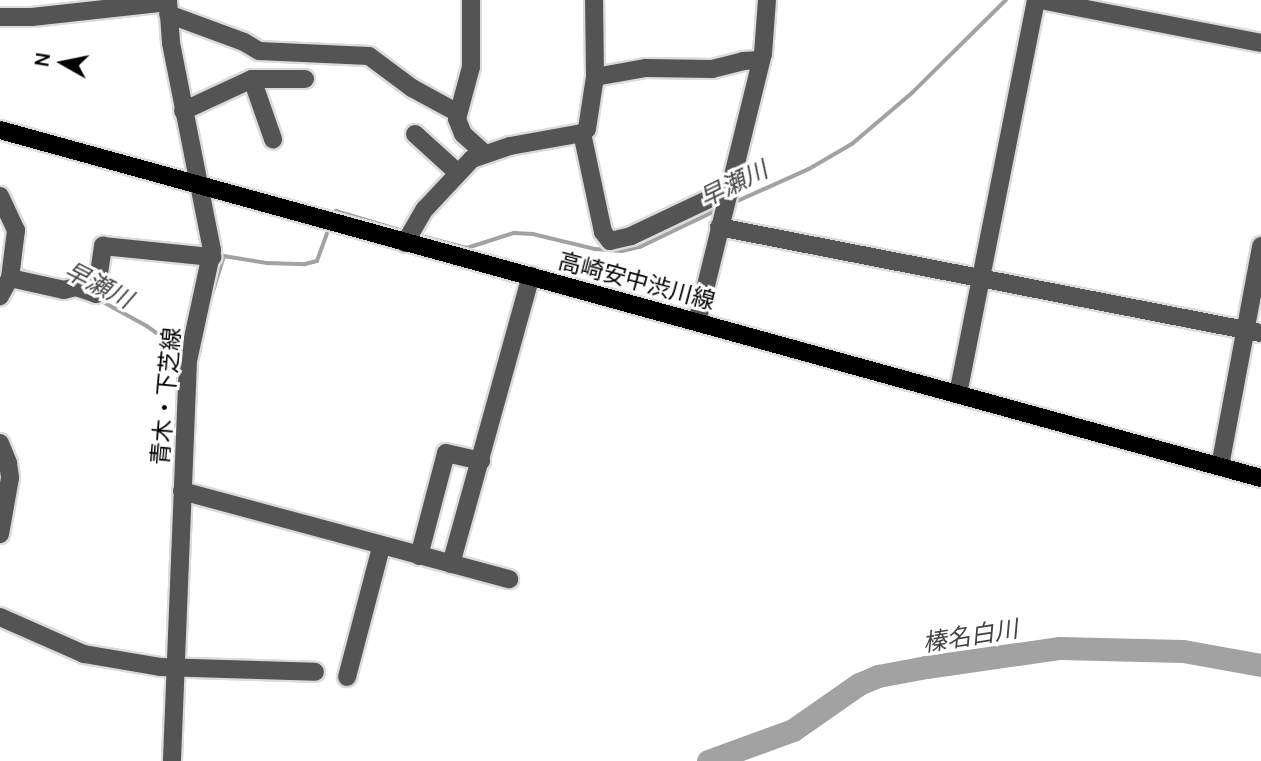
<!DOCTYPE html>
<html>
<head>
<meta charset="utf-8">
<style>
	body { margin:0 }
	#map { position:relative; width:1261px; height:761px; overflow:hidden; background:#fff; font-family:Manrope,"Noto Sans JP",sans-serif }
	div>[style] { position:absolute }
	.stream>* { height:3.5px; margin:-1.75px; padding:0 1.75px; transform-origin:1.75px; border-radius:1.75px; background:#a2a2a2 }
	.river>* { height:23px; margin:-11.5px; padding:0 11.5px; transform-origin:11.5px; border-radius:11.5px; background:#a2a2a2 }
	.roads { filter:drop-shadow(2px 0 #dbdbdb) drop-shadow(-2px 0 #dbdbdb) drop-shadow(0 2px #dbdbdb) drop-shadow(0 -2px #dbdbdb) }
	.minor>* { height:18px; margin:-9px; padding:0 9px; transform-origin:9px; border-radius:9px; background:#545454 }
	.major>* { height:18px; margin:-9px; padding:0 9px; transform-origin:9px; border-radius:9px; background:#000 }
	span { translate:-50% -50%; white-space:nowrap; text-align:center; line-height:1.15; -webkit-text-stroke:6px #fff; paint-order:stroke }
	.street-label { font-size:23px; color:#000 }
	.water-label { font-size:24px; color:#434343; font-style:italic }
	.north { position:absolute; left:28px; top:28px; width:70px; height:70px; -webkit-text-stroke:5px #fff; paint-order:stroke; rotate:279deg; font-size:19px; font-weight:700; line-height:28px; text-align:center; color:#000 }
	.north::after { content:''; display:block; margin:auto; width:24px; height:32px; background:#000; clip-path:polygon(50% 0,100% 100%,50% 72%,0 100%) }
</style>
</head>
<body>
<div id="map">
	<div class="stream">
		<div style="left:733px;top:203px;width:83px;rotate:-24.1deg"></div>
		<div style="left:809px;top:169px;width:50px;rotate:-30.2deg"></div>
		<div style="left:852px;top:144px;width:79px;rotate:-40.4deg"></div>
		<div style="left:912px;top:93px;width:132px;rotate:-44.7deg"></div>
		<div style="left:332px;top:214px;width:5px;rotate:-37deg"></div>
		<div style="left:336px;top:211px;width:67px;rotate:16.5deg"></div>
		<div style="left:421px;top:236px;width:48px;rotate:14.6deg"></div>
		<div style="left:467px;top:248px;width:49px;rotate:-17.7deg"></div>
		<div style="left:514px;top:233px;width:19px;rotate:3deg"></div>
		<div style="left:533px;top:234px;width:64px;rotate:13.6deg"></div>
		<div style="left:595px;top:249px;width:27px;rotate:4deg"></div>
		<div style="left:622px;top:251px;width:18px;rotate:-13deg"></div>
		<div style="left:640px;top:247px;width:88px;rotate:-25.7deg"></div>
		<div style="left:16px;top:269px;width:34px;rotate:15deg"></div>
		<div style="left:98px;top:299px;width:56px;rotate:28.9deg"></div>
		<div style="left:147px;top:326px;width:37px;rotate:36deg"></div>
		<div style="left:209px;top:304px;width:50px;rotate:-72.6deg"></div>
		<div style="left:224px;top:256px;width:44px;rotate:9.2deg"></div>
		<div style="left:267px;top:263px;width:38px;rotate:2deg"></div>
		<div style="left:305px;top:264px;width:12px;rotate:-14deg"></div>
		<div style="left:317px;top:261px;width:29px;rotate:-70deg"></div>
		<div style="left:199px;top:355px;width:22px;rotate:-80deg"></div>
	</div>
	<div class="river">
		<div style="left:708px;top:761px;width:90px;rotate:-20deg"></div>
		<div style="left:793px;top:730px;width:80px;rotate:-34.9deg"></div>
		<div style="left:859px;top:684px;width:21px;rotate:-23deg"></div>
		<div style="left:878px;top:676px;width:49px;rotate:-10.6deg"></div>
		<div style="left:926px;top:667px;width:135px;rotate:-8.1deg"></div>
		<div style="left:1060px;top:648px;width:123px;rotate:1.4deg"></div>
		<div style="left:1183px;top:651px;width:79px;rotate:10.2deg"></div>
	</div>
	<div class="roads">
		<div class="minor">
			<div style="left:168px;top:0;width:43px;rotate:86deg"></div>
			<div style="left:171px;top:43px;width:211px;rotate:78.8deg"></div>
			<div style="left:212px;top:250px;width:114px;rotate:102.2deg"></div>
			<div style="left:188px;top:361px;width:400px;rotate:92.3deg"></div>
			<div style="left:471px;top:0;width:67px;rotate:90deg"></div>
			<div style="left:471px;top:67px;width:54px;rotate:105.1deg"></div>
			<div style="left:457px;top:119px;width:16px;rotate:68deg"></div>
			<div style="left:463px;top:134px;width:30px;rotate:42deg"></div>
			<div style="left:1040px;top:0;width:225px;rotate:11deg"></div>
			<div style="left:168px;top:14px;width:81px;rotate:20.2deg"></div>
			<div style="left:244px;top:42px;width:17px;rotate:31deg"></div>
			<div style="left:259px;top:51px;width:110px;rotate:2.6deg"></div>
			<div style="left:369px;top:56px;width:54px;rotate:36.7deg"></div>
			<div style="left:412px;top:88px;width:52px;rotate:28.5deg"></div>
			<div style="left:0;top:17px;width:32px"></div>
			<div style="left:32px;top:17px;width:137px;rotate:-6.3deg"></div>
			<div style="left:595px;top:77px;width:52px;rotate:-10deg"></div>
			<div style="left:646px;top:68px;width:66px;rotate:0.9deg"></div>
			<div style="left:712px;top:69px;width:32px;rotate:-14deg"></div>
			<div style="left:743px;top:61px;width:17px;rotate:-3deg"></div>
			<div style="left:252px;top:79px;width:53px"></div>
			<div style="left:183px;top:111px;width:76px;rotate:-24.9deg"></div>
			<div style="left:252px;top:79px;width:64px;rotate:70.7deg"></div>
			<div style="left:582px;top:133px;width:101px;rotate:78deg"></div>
			<div style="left:603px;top:232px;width:11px;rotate:52deg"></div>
			<div style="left:610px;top:241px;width:22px;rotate:-13deg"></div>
			<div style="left:631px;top:236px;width:107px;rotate:-25.4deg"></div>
			<div style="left:415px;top:134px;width:58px;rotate:42.2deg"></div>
			<div style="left:0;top:196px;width:38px;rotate:65deg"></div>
			<div style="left:16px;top:230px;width:48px;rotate:97.1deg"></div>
			<div style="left:10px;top:278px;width:21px;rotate:119deg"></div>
			<div style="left:719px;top:227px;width:552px;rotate:11.07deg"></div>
			<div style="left:405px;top:243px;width:39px;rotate:-60deg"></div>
			<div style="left:425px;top:209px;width:69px;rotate:-46.8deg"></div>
			<div style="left:472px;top:159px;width:40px;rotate:-18.9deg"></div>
			<div style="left:510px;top:146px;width:73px;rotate:-10.2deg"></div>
			<div style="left:582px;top:133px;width:6px;rotate:-39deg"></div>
			<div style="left:587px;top:129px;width:53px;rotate:-81.3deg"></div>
			<div style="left:595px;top:77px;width:77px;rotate:-90.7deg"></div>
			<div style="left:10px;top:278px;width:55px;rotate:12.5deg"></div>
			<div style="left:64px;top:290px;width:12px;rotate:-14deg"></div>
			<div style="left:76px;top:287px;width:21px;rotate:19deg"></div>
			<div style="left:96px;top:294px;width:49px;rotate:-81.7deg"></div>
			<div style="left:103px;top:246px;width:110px;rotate:5.8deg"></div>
			<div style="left:697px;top:322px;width:276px;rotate:-76.2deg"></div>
			<div style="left:763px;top:54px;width:54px;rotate:-85.8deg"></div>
			<div style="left:958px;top:394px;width:402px;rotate:-78.8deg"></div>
			<div style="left:0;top:443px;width:22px;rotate:68deg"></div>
			<div style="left:8px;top:463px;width:15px;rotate:82deg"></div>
			<div style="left:10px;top:478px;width:57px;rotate:100.1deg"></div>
			<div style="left:1220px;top:466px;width:224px;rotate:-79.4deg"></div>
			<div style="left:182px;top:491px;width:339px;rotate:15.1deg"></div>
			<div style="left:419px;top:556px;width:106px;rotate:-75.3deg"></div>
			<div style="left:446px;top:453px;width:36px;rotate:13deg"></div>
			<div style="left:451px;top:564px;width:299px;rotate:-74.5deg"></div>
			<div style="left:0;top:617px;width:92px;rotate:23.8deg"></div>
			<div style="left:84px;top:654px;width:77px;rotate:9.7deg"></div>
			<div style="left:160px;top:667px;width:155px;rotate:1.8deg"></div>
			<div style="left:347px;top:677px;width:134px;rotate:-75.3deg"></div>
		</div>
		<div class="major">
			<div style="left:0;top:130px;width:1308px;rotate:15.43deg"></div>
		</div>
	</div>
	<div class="street-label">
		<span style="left:637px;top:280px;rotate:15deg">高崎安中渋川線</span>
		<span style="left:165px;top:396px;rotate:-85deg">青木・下芝線</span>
	</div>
	<div class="water-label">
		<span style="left:733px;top:183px;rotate:-26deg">早瀬川</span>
		<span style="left:99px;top:284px;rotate:27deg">早瀬川</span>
		<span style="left:970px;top:635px;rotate:-9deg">榛名白川</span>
	</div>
	<div class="north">N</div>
</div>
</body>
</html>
